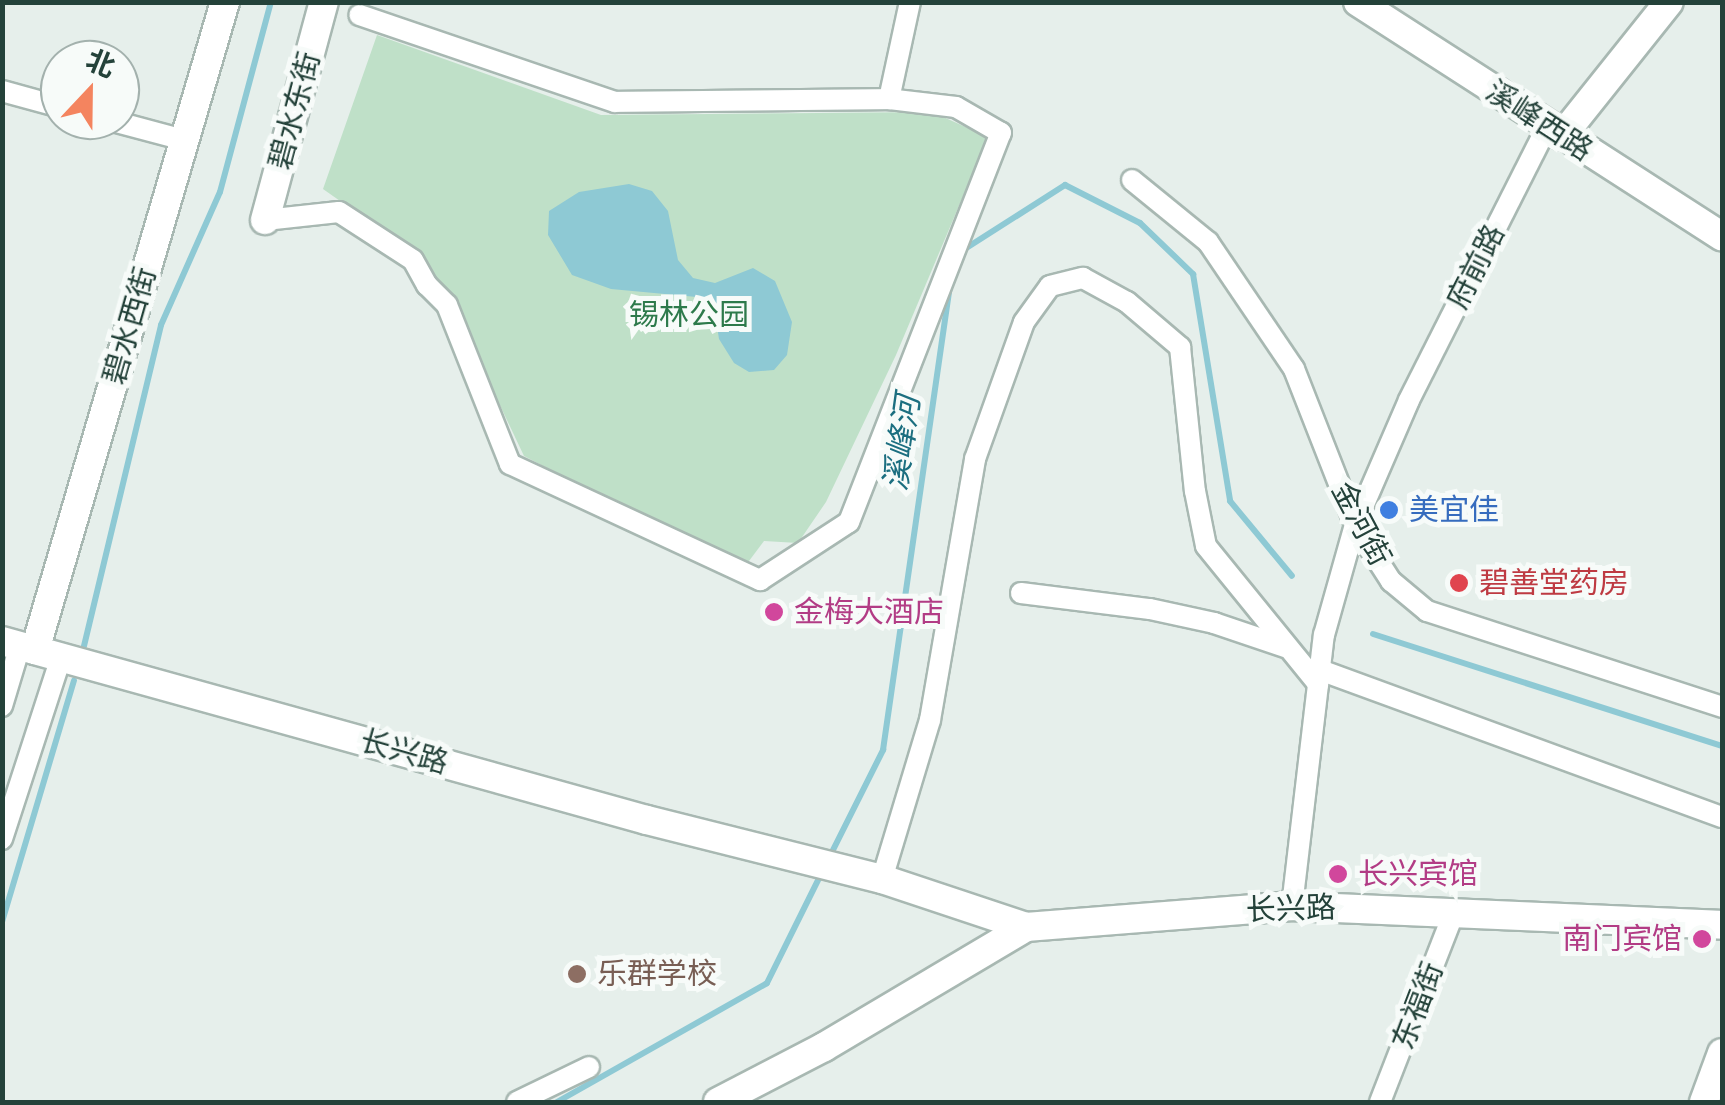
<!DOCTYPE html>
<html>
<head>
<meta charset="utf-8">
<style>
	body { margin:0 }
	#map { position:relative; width:1725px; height:1105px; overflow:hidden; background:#e6efeb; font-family:"DM Sans","Noto Sans SC",sans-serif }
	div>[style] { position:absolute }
	.green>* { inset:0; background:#bfe0c8 }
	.water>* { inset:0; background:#8ec9d4 }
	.stream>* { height:6px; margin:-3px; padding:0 3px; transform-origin:3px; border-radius:3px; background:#8ec9d4 }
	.roads { filter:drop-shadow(2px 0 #a8b8b2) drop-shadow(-2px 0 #a8b8b2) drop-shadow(0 2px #a8b8b2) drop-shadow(0 -2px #a8b8b2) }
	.street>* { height:20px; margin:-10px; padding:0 10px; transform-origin:10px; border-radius:10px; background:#fff }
	.secondary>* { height:28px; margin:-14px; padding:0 14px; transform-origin:14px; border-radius:14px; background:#fff }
	.dots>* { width:28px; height:28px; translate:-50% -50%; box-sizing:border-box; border:5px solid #f7fbf9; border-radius:50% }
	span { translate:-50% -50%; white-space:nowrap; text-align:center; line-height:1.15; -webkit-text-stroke:10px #f7fbf9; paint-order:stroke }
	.street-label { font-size:30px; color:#24423a }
	.park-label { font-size:30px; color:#2d7a4b }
	.shop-label { font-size:30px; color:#366cbe }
	.left { translate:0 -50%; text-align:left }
	.health-label { font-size:30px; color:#be3a42 }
	.hotel-label { font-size:30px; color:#b23c85 }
	.right { translate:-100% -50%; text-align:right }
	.education-label { font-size:30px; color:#785e54 }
	.water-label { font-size:32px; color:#1c6f80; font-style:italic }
	.frame { position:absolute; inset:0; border:5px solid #24423a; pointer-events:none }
	.north { position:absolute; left:40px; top:40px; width:100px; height:100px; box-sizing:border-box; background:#f7fbf9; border:2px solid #a3b1ad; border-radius:50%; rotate:22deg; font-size:28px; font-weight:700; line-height:40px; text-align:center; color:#24423a }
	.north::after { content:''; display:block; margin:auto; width:35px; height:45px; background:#f4845f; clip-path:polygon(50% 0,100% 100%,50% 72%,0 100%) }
</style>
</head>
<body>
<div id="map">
	<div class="green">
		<div style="clip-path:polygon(377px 35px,601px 115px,932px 112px,988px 137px,896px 355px,826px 502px,798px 543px,764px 541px,743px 569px,524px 456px,444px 287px,407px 248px,323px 189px)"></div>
	</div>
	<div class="water">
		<div style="clip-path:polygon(629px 184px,652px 191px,668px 211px,678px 260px,693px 278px,715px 283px,753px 268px,775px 281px,792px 322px,787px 355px,774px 370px,749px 372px,734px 363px,719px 339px,715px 314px,697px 297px,611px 289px,572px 275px,548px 235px,549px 211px,579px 192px)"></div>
	</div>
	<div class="stream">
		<div style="left:960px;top:252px;width:125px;rotate:-32.5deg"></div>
		<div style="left:1065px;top:185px;width:84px;rotate:26.9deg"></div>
		<div style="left:1140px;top:223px;width:74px;rotate:43.9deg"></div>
		<div style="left:1193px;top:274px;width:230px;rotate:80.7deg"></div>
		<div style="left:1230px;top:501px;width:97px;rotate:50.4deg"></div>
		<div style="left:1373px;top:634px;width:367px;rotate:17.8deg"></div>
		<div style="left:84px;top:646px;width:330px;rotate:-76.5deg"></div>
		<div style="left:161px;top:325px;width:145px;rotate:-66.1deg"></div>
		<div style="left:220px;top:192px;width:197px;rotate:-75deg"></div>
		<div style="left:830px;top:856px;width:119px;rotate:-63.4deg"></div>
		<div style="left:883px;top:750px;width:469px;rotate:-81.8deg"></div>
		<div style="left:2px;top:922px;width:252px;rotate:-73.4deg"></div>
		<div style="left:557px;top:1102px;width:241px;rotate:-29.5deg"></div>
		<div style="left:767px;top:983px;width:124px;rotate:-63.6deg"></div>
	</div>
	<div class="roads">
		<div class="street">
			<div style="left:2px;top:91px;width:60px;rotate:15.4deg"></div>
			<div style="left:889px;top:99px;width:99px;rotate:-77.8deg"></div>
			<div style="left:109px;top:120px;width:78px;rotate:14.9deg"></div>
			<div style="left:1132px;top:180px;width:98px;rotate:39.2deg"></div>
			<div style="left:1208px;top:242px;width:153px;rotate:55.9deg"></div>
			<div style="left:1294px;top:369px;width:168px;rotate:68.6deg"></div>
			<div style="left:1355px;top:525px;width:67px;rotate:57.3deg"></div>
			<div style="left:1391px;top:581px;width:47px;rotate:39.8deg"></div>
			<div style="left:1427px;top:611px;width:310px;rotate:18deg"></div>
			<div style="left:265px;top:220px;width:74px;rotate:-6.2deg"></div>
			<div style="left:339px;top:212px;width:88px;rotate:33deg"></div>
			<div style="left:413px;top:260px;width:29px;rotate:61deg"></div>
			<div style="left:427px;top:285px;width:28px;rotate:45deg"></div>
			<div style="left:447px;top:305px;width:171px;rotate:68.4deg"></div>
			<div style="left:510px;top:464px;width:276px;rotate:24.9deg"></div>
			<div style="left:760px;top:580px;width:106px;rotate:-33.1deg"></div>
			<div style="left:849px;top:522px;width:418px;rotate:-68.7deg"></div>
			<div style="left:1001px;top:133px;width:52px;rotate:-150deg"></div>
			<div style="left:956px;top:107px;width:67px;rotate:-173.2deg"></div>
			<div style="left:889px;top:99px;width:274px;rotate:179.4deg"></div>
			<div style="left:615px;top:102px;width:270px;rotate:-161.2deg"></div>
			<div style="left:1021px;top:593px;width:130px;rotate:7.1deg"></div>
			<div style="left:1150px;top:609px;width:66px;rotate:12.3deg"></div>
			<div style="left:1214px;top:623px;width:75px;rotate:18.7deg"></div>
			<div style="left:1320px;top:670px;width:428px;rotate:20.1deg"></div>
			<div style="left:2px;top:706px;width:63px;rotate:-73.3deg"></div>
			<div style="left:2px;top:839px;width:191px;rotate:-72deg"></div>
			<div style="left:882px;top:879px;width:166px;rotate:-73.2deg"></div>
			<div style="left:930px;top:720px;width:265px;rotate:-80.2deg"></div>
			<div style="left:975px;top:459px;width:145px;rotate:-70.3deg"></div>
			<div style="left:1024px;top:322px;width:44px;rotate:-54.2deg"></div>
			<div style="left:1050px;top:286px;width:34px;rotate:-14deg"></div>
			<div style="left:1083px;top:278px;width:50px;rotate:28.6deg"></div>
			<div style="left:1127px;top:302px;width:70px;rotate:40.3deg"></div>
			<div style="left:1180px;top:347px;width:145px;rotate:84.1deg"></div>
			<div style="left:1195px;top:491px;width:56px;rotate:78.7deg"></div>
			<div style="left:1206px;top:546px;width:178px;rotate:50.9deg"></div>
			<div style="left:1292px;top:906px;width:273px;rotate:-83.3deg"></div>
			<div style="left:1324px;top:635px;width:114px;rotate:-74.3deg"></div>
			<div style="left:1355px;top:525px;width:136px;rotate:-66.6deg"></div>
			<div style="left:1409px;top:400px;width:306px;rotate:-63.2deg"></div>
			<div style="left:517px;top:1102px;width:80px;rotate:-25.9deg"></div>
			<div style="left:1380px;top:1102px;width:206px;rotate:-68.7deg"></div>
		</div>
		<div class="secondary">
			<div style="left:1358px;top:2px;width:433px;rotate:32.8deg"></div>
			<div style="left:1562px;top:136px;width:171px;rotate:-51.4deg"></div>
			<div style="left:265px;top:220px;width:226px;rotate:-74.9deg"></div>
			<div style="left:2px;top:641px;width:669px;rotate:15.51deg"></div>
			<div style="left:647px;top:820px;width:242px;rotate:14.1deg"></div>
			<div style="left:882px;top:879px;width:152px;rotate:18.4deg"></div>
			<div style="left:1026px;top:927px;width:267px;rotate:-4.5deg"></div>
			<div style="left:1292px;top:906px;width:430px;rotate:2.5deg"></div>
			<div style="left:35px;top:650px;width:675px;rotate:-73.66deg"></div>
			<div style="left:718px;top:1102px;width:119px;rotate:-27.4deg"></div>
			<div style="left:824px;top:1047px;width:235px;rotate:-30.7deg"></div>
			<div style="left:1704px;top:1102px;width:52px;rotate:-69.8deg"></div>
		</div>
	</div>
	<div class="dots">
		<div style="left:1389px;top:510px;background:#3f7fe0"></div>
		<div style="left:1459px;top:583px;background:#e0444e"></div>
		<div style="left:774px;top:612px;background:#d1479c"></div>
		<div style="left:1338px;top:874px;background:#d1479c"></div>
		<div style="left:1702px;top:939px;background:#d1479c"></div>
		<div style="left:577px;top:974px;background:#8d6e63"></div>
	</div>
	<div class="street-label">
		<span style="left:295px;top:111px;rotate:-75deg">碧水东街</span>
		<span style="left:1539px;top:121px;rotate:33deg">溪峰西路</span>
		<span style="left:1476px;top:267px;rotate:-63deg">府前路</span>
		<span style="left:130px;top:326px;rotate:-74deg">碧水西街</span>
		<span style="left:1361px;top:524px;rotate:62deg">金河街</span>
		<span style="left:404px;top:752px;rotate:16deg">长兴路</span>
		<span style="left:1291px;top:909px;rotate:-2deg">长兴路</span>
		<span style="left:1418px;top:1006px;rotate:-69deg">东福街</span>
	</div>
	<div class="park-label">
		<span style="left:689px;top:315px">锡林公园</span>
	</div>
	<div class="shop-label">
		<span class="left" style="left:1409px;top:510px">美宜佳</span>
	</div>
	<div class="health-label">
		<span class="left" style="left:1479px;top:583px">碧善堂药房</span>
	</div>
	<div class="hotel-label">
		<span class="left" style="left:794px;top:612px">金梅大酒店</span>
		<span class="left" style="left:1358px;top:874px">长兴宾馆</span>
		<span class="right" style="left:1682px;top:939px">南门宾馆</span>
	</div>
	<div class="education-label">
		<span class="left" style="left:597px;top:974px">乐群学校</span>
	</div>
	<div class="water-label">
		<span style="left:902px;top:443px;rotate:-82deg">溪峰河</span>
	</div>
	<div class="frame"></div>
	<div class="north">北</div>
</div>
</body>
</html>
